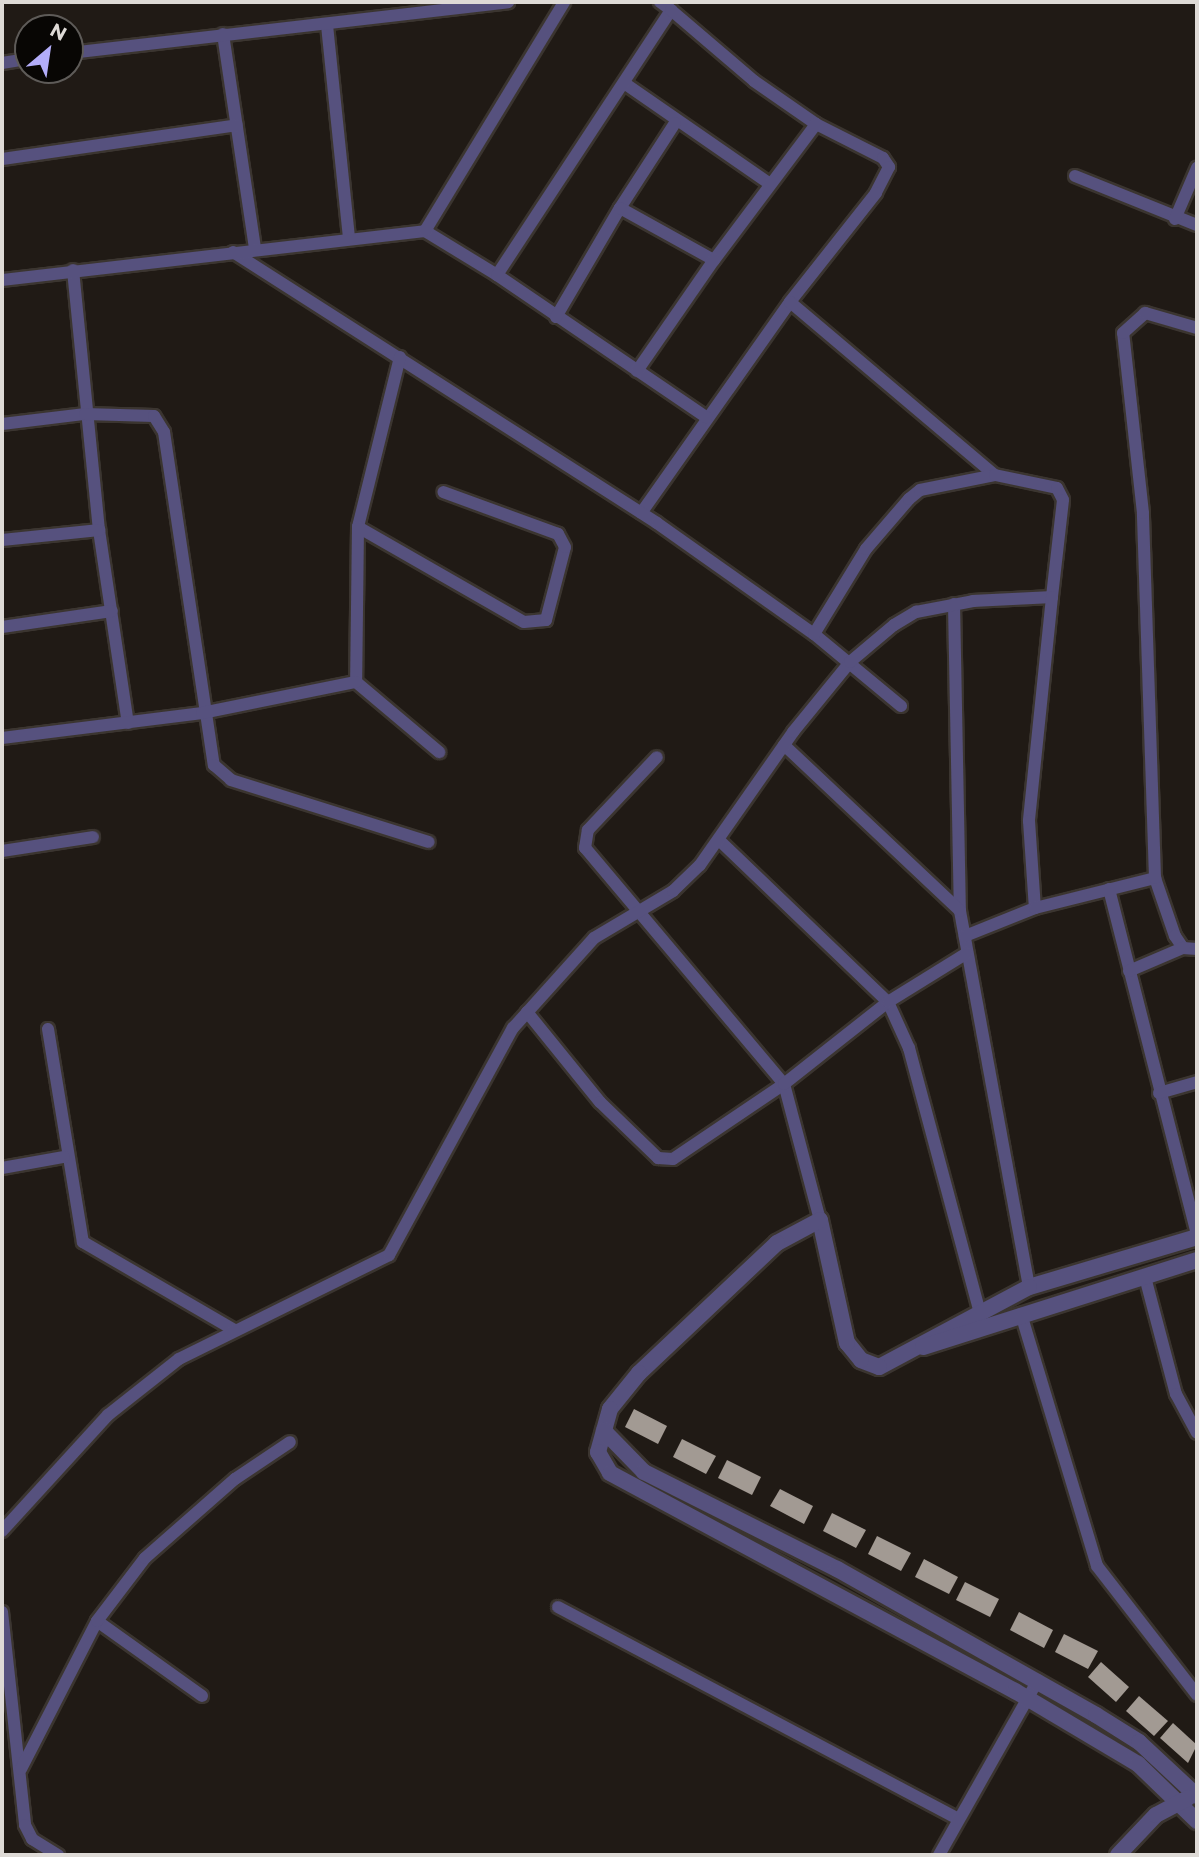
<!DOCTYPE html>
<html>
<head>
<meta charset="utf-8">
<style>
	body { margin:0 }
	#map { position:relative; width:1199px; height:1857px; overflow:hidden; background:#201a15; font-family:Montserrat,sans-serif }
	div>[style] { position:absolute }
	.building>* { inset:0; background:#a29a93 }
	.roads { filter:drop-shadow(2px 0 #3b3530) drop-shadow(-2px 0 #3b3530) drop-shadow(0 2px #3b3530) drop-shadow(0 -2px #3b3530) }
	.minor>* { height:12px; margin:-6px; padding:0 6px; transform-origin:6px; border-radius:6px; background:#56517e }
	.tertiary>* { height:16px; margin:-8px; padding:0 8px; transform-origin:8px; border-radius:8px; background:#56517e }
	span { translate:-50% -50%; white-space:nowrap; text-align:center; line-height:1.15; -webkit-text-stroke:7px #080604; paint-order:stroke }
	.frame { position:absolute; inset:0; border:4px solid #dedad6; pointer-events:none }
	.north { position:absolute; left:14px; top:14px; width:70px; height:70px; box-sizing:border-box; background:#080604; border:2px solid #5e5b58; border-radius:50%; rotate:29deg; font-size:19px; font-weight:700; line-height:28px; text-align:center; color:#dedad6 }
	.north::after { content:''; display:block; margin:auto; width:24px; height:32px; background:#b3adf9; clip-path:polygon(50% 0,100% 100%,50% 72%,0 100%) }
</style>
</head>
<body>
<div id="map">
	<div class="building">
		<div style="clip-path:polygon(634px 1409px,667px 1426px,658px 1444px,625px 1427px)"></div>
		<div style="clip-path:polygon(682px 1439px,716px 1456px,706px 1474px,673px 1457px)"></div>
		<div style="clip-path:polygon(727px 1460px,761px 1477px,752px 1495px,718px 1478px)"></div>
		<div style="clip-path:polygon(780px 1489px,813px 1506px,804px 1524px,770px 1506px)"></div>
		<div style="clip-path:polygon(832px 1513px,866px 1530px,856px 1548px,823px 1531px)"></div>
		<div style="clip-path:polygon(877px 1536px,911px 1553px,901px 1571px,868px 1554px)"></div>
		<div style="clip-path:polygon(924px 1559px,958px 1577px,949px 1594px,915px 1577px)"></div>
		<div style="clip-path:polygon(965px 1582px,999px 1599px,990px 1617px,956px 1600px)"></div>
		<div style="clip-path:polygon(1019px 1612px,1053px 1630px,1044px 1648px,1010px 1630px)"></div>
		<div style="clip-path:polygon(1064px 1634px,1098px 1651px,1088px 1669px,1055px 1652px)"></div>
		<div style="clip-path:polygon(1101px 1662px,1129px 1687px,1116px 1702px,1088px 1677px)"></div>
		<div style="clip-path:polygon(1139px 1696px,1168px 1721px,1154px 1736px,1126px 1711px)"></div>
		<div style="clip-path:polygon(1173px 1723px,1197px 1745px,1188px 1763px,1160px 1738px)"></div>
	</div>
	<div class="roads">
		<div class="minor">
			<div style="left:660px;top:2px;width:14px;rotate:36deg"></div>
			<div style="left:327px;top:25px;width:215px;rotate:84.1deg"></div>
			<div style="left:223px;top:34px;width:217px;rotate:81.5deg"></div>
			<div style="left:70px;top:53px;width:441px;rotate:-6.6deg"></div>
			<div style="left:2px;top:63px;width:26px;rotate:-9deg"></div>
			<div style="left:627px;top:85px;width:174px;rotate:34.7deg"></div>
			<div style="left:2px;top:159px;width:237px;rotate:-8.2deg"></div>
			<div style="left:1075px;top:176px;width:131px;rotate:21.9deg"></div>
			<div style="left:620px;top:208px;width:101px;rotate:-57.1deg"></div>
			<div style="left:1175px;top:219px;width:56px;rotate:-66.7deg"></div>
			<div style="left:425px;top:231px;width:84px;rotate:31.4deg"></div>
			<div style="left:497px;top:275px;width:317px;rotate:-56.7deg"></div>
			<div style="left:671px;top:10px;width:109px;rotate:40.5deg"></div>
			<div style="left:754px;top:81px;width:75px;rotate:34.7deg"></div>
			<div style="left:816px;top:124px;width:75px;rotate:26.9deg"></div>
			<div style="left:883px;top:158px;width:11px;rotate:56deg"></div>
			<div style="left:889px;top:167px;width:29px;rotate:117deg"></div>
			<div style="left:876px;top:193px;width:139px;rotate:128.3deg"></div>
			<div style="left:790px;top:302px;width:258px;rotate:125.2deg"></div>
			<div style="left:233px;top:252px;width:503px;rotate:32.58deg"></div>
			<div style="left:657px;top:523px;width:192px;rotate:35.3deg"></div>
			<div style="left:814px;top:634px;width:113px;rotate:39.6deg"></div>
			<div style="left:73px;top:270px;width:261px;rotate:84.3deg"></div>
			<div style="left:99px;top:530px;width:195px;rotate:81.5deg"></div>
			<div style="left:497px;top:275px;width:253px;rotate:34.2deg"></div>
			<div style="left:2px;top:280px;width:426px;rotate:-6.6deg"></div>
			<div style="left:425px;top:231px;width:268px;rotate:-58.7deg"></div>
			<div style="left:790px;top:302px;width:268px;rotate:40.2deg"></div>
			<div style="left:556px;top:317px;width:126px;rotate:-59.6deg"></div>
			<div style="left:620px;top:208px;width:107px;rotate:29deg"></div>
			<div style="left:714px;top:260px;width:170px;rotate:-53.1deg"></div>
			<div style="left:400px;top:357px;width:175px;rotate:103.9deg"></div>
			<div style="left:358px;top:527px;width:191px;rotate:29.8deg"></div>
			<div style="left:524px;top:622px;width:22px;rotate:-5deg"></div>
			<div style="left:546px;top:620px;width:75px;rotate:-75.4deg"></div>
			<div style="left:565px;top:547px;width:15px;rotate:-118deg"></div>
			<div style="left:558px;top:534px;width:122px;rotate:-159.9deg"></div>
			<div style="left:637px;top:371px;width:135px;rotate:-55.3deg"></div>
			<div style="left:2px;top:424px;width:84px;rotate:-6.9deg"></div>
			<div style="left:85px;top:414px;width:69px;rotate:1.7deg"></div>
			<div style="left:154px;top:416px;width:19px;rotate:58deg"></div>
			<div style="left:164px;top:432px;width:337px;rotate:81.5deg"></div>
			<div style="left:214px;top:765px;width:23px;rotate:41deg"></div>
			<div style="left:231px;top:780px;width:207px;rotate:17.4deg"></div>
			<div style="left:358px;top:527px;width:155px;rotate:90.7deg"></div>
			<div style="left:356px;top:682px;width:109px;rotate:40.1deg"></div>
			<div style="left:2px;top:540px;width:98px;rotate:-5.9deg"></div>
			<div style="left:954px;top:604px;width:307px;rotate:88.9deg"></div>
			<div style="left:960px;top:911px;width:382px;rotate:79.6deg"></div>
			<div style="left:2px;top:627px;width:111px;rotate:-8.3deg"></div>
			<div style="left:814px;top:634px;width:100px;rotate:-58.5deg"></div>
			<div style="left:866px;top:549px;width:66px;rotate:-49.3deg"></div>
			<div style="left:909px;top:499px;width:14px;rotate:-39deg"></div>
			<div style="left:920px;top:490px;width:76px;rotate:-11.3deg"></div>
			<div style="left:995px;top:475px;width:63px;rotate:11.8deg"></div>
			<div style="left:1057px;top:488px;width:13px;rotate:63deg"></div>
			<div style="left:1063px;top:500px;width:98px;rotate:96.5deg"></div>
			<div style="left:2px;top:738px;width:202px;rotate:-7.1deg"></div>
			<div style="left:202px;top:713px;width:157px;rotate:-11.4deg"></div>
			<div style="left:784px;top:745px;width:242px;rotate:43.3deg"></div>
			<div style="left:720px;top:841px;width:233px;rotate:43.8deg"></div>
			<div style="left:888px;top:1002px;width:51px;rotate:65.5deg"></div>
			<div style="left:909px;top:1048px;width:270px;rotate:75deg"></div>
			<div style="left:2px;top:851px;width:92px;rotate:-8.7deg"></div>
			<div style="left:1155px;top:878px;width:61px;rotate:71deg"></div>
			<div style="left:1175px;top:936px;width:14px;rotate:56deg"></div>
			<div style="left:1183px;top:948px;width:14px;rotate:4deg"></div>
			<div style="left:1109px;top:889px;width:355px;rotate:75.7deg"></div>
			<div style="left:965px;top:936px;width:75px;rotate:-21.8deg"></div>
			<div style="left:1129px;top:971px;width:59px;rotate:-23.1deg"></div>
			<div style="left:527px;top:1012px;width:116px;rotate:51deg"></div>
			<div style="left:600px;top:1102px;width:81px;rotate:44deg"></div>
			<div style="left:658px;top:1158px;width:15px;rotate:4deg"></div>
			<div style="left:673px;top:1159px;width:134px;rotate:-34deg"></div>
			<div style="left:784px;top:1084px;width:309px;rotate:-130.1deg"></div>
			<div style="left:585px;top:848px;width:18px;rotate:-81deg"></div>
			<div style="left:588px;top:830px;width:100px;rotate:-46.6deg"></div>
			<div style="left:48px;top:1029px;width:216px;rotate:80.7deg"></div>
			<div style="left:83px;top:1242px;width:175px;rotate:30.2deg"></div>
			<div style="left:1159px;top:1093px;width:40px;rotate:-16deg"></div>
			<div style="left:2px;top:1168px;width:63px;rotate:-10.1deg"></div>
			<div style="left:820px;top:1220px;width:141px;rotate:-104.8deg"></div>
			<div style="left:784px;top:1084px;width:132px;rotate:-38.3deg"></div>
			<div style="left:888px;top:1002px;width:93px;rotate:-31.8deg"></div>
			<div style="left:1145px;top:1277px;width:121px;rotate:75.2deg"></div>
			<div style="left:1176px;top:1394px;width:44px;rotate:61.7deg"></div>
			<div style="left:1021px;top:1314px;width:263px;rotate:73.2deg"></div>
			<div style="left:1097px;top:1566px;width:163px;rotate:52.2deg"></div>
			<div style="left:2px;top:1531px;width:157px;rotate:-47.6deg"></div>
			<div style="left:108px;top:1415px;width:90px;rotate:-38.3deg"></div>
			<div style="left:179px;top:1359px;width:234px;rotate:-26.3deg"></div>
			<div style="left:389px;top:1255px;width:259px;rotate:-61.4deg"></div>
			<div style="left:513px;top:1028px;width:121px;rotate:-48deg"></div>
			<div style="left:594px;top:938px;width:92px;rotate:-30.7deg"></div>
			<div style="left:673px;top:891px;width:37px;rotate:-44deg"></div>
			<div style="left:700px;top:865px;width:162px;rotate:-55deg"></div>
			<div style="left:793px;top:732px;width:90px;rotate:-50.8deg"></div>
			<div style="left:850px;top:662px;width:57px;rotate:-40.1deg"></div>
			<div style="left:894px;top:625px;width:26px;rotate:-31deg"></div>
			<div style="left:916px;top:612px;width:58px;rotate:-10.9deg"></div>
			<div style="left:973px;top:601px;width:79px;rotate:-2.9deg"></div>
			<div style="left:1052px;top:597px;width:225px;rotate:95.9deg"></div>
			<div style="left:1029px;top:821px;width:87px;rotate:86.1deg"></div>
			<div style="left:1035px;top:908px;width:124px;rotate:-14deg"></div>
			<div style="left:1155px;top:878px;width:365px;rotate:-91.9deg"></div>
			<div style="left:1143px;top:513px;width:181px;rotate:-96.3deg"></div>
			<div style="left:1123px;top:333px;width:30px;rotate:-42deg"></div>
			<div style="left:1145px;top:313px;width:54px;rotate:16.1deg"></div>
			<div style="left:558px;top:1607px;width:450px;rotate:27.9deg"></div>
			<div style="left:2px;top:1612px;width:214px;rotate:83.8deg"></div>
			<div style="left:25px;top:1825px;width:16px;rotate:63deg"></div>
			<div style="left:32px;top:1839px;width:31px;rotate:32deg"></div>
			<div style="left:97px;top:1621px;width:129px;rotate:35.5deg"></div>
			<div style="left:21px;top:1769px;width:166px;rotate:-62.8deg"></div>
			<div style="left:97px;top:1621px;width:79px;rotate:-52.7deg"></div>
			<div style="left:145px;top:1558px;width:120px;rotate:-41.3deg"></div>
			<div style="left:235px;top:1479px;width:66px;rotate:-33.9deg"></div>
			<div style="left:939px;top:1855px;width:201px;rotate:-60.5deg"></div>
		</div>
		<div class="tertiary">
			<div style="left:1197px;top:1237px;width:175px;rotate:163.4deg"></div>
			<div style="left:1029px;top:1287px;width:170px;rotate:151.9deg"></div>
			<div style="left:879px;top:1367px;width:19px;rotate:-159deg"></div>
			<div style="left:861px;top:1360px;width:22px;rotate:-129deg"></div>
			<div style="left:847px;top:1343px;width:126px;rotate:-102.4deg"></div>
			<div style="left:820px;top:1220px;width:49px;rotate:151.9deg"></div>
			<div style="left:777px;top:1243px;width:190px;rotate:136.7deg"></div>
			<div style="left:639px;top:1373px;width:46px;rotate:128.9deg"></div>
			<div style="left:610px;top:1409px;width:45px;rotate:105.6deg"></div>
			<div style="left:598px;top:1452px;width:24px;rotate:60deg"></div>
			<div style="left:610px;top:1473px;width:460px;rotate:28.3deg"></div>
			<div style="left:1015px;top:1691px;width:143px;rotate:30.7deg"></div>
			<div style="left:1138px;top:1764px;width:82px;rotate:44deg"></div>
			<div style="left:923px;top:1347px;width:287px;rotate:-17.6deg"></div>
			<div style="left:604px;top:1431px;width:57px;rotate:45.7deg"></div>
			<div style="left:644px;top:1472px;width:216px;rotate:26.7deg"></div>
			<div style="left:837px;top:1569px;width:297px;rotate:29.4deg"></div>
			<div style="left:1096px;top:1715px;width:51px;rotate:32.1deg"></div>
			<div style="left:1139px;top:1742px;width:79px;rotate:43deg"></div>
			<div style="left:1118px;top:1855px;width:55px;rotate:-46.5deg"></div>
			<div style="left:1156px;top:1815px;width:36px;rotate:-28deg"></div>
		</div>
	</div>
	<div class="frame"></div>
	<div class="north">N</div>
</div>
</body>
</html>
